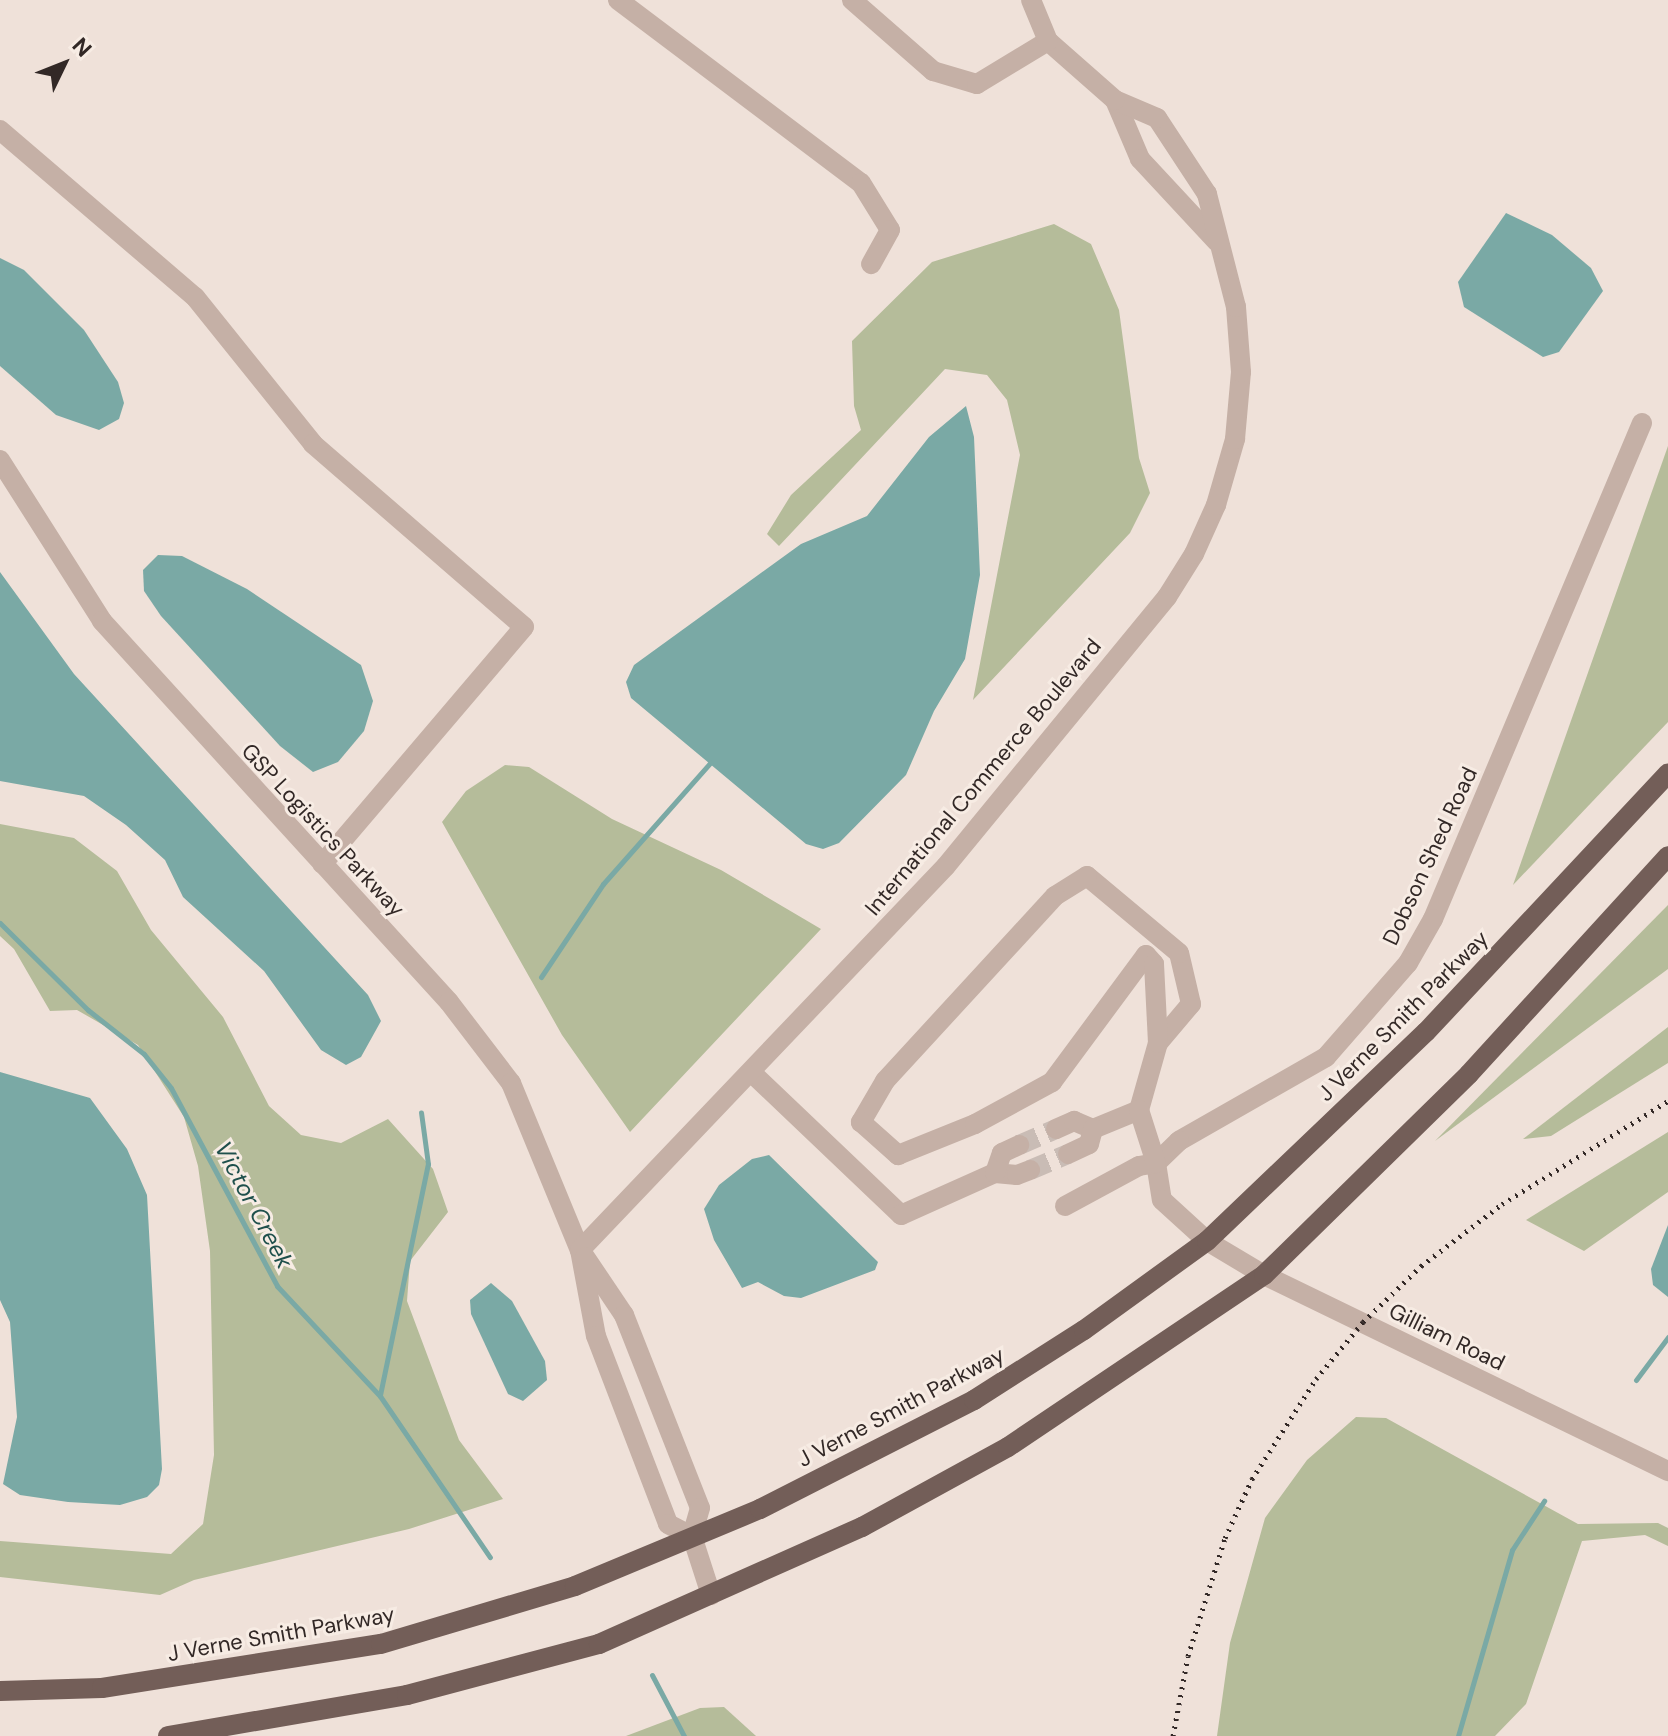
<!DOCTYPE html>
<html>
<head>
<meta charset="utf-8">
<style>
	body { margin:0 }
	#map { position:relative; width:1668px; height:1736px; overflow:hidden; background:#efe1d9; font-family:"DM Sans",sans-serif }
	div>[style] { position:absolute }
	.green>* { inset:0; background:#b5bc9a }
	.water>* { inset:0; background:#7aa9a5 }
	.stream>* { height:5px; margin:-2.5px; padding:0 2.5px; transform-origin:2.5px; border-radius:2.5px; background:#7aa9a5 }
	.minor-tunnel>* { height:20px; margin-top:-10px; transform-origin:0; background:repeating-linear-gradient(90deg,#c9bcb5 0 20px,transparent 0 30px) }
	.minor>* { height:20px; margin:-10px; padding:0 10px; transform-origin:10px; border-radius:10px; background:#c5b0a6 }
	.major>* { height:20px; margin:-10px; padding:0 10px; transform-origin:10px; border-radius:10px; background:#735e58 }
	.rail>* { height:5px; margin-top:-2.5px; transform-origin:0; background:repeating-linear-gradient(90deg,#322826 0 2px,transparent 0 8px) }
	span { translate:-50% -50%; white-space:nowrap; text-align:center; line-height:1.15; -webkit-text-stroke:6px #f7ece4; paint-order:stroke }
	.street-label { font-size:22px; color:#322826 }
	.water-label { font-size:24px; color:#1f504c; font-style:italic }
	.north { position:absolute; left:24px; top:24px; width:80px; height:80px; -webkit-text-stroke:6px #f7ece4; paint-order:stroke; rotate:47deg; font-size:22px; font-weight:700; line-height:32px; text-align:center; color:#322826 }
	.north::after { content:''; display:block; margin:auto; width:28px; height:36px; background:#322826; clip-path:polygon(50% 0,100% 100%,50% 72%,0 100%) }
</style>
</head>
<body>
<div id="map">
	<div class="green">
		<div style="clip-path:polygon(1054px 224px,1091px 244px,1119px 310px,1139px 458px,1150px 493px,1130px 533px,973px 700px,1020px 455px,1007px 400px,987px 375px,945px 369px,779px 546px,767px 534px,791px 495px,861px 430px,854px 406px,852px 341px,932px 262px)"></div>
		<div style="clip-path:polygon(1668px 446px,1668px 722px,1513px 885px)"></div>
		<div style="clip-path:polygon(505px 765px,529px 767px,612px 819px,721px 870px,821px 929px,630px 1132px,562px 1035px,442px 822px,466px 791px)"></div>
		<div style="clip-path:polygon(0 824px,74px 838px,117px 871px,151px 930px,223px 1017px,269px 1106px,301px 1135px,341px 1143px,388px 1119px,433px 1169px,448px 1212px,410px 1261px,407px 1301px,459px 1440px,503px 1499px,409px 1529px,194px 1580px,160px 1595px,0 1577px,0 1541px,171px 1554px,203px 1524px,214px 1455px,210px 1251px,198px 1166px,184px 1117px,138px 1045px,77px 1010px,50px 1011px,14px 949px,0 936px)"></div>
		<div style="clip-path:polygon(1668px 905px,1668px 969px,1435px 1141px)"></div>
		<div style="clip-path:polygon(1668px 1027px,1668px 1063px,1551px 1136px,1523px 1139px)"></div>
		<div style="clip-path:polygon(1668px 1132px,1668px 1192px,1584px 1251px,1526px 1220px)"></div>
		<div style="clip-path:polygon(1356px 1417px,1386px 1418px,1578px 1524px,1658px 1523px,1668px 1528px,1668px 1546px,1645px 1535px,1582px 1541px,1526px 1704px,1495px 1736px,1217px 1736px,1230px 1643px,1265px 1518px,1307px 1460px)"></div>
		<div style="clip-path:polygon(724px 1707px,756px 1736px,626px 1736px,700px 1708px)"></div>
	</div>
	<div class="water">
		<div style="clip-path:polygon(1506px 213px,1552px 235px,1591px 268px,1603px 291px,1559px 352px,1543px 357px,1464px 307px,1458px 282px)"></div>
		<div style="clip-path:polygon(0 258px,24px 270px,84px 330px,118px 382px,124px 403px,119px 419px,99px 430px,56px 415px,0 366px)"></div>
		<div style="clip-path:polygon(966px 406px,974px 437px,980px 575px,965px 659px,934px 711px,906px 775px,839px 843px,823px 849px,806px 844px,631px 698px,626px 682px,634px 665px,801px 544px,867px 516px,929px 437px)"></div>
		<div style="clip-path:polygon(158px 555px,182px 556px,247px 589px,361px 665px,373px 701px,364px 731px,338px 762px,313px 772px,280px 746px,161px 616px,144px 591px,143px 570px)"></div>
		<div style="clip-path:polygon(0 572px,74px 674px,368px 995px,381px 1021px,361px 1057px,346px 1065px,321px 1050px,264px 971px,183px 897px,165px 860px,126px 825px,84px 796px,0 781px)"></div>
		<div style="clip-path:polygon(0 1072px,90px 1098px,127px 1149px,147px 1195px,162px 1469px,159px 1485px,147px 1497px,120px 1505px,68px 1502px,20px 1495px,3px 1484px,17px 1417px,10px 1322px,0 1300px)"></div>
		<div style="clip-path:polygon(769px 1155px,878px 1262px,875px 1270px,801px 1298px,784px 1296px,758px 1282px,742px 1288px,714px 1240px,704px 1209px,719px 1185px,752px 1159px)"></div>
		<div style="clip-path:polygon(1668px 1225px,1668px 1297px,1653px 1285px,1651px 1269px)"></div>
		<div style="clip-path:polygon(491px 1283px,512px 1301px,545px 1361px,547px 1380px,523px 1401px,508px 1394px,471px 1314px,470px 1300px)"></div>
	</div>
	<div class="stream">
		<div style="left:0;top:923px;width:124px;rotate:44.7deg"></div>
		<div style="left:88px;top:1010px;width:71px;rotate:38.2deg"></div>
		<div style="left:144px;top:1054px;width:43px;rotate:51.5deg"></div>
		<div style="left:171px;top:1088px;width:225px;rotate:61.8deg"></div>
		<div style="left:277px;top:1286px;width:151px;rotate:46.9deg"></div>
		<div style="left:380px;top:1396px;width:195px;rotate:55.7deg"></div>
		<div style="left:541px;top:977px;width:112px;rotate:-56.3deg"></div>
		<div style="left:603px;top:884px;width:162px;rotate:-48.5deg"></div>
		<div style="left:1636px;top:1380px;width:54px;rotate:-53.3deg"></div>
		<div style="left:380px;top:1395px;width:236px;rotate:-78.3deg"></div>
		<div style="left:428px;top:1164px;width:52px;rotate:-97.7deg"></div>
		<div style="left:652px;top:1675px;width:69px;rotate:62.3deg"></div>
		<div style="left:1458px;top:1736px;width:194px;rotate:-73.8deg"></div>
		<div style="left:1512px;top:1550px;width:59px;rotate:-56.9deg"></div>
	</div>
	<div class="minor-tunnel">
		<div style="left:1019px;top:1145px;width:40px;rotate:-23.4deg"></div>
		<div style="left:1030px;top:1170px;width:41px;rotate:-22.8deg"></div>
	</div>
	<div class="minor">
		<div style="left:618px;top:0;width:304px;rotate:37deg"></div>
		<div style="left:861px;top:183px;width:55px;rotate:58.3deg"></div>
		<div style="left:890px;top:230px;width:39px;rotate:119deg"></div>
		<div style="left:852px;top:0;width:108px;rotate:41.2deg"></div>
		<div style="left:933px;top:71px;width:46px;rotate:16.5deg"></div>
		<div style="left:977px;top:84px;width:83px;rotate:-31.2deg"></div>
		<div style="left:1115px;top:100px;width:64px;rotate:67deg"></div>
		<div style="left:1140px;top:159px;width:113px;rotate:47.1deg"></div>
		<div style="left:0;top:130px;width:257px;rotate:40.6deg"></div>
		<div style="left:195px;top:297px;width:189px;rotate:51.2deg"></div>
		<div style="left:313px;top:444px;width:279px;rotate:40.9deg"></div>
		<div style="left:524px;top:627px;width:311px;rotate:130.4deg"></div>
		<div style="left:1642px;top:423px;width:538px;rotate:112.85deg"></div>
		<div style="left:1433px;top:919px;width:51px;rotate:119.6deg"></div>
		<div style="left:1408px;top:963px;width:125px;rotate:131.1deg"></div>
		<div style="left:1326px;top:1057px;width:169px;rotate:150.3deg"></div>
		<div style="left:1179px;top:1141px;width:32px;rotate:136deg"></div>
		<div style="left:1156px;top:1163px;width:37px;rotate:81deg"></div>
		<div style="left:1162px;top:1200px;width:61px;rotate:42.3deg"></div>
		<div style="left:1207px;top:1241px;width:66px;rotate:30.8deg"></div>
		<div style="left:1264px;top:1275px;width:449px;rotate:25.9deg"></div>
		<div style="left:0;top:460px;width:191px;rotate:57.6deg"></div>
		<div style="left:102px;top:621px;width:515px;rotate:47.67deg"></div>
		<div style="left:449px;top:1002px;width:102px;rotate:52.6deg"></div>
		<div style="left:511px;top:1083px;width:181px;rotate:67.6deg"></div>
		<div style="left:580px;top:1250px;width:87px;rotate:79.5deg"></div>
		<div style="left:596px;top:1336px;width:201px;rotate:69deg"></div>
		<div style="left:668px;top:1524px;width:27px;rotate:27deg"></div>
		<div style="left:752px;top:1073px;width:206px;rotate:43.6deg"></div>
		<div style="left:901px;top:1215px;width:103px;rotate:-24.1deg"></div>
		<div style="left:995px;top:1173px;width:22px;rotate:5deg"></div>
		<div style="left:1017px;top:1175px;width:14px;rotate:-21deg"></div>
		<div style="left:1056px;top:1129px;width:20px;rotate:-24deg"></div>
		<div style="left:1074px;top:1121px;width:21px;rotate:23deg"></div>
		<div style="left:1093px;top:1129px;width:50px;rotate:-22.4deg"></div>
		<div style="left:1139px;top:1110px;width:70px;rotate:-74.2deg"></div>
		<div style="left:1158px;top:1043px;width:51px;rotate:-49.8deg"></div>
		<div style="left:1191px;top:1004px;width:52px;rotate:-103.2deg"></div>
		<div style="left:1179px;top:953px;width:120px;rotate:-140.1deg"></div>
		<div style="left:1087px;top:876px;width:38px;rotate:148deg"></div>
		<div style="left:1055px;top:896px;width:251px;rotate:132.6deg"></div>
		<div style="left:885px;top:1081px;width:48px;rotate:120.3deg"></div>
		<div style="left:861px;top:1122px;width:50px;rotate:41.7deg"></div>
		<div style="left:898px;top:1155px;width:83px;rotate:-21.9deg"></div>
		<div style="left:975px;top:1124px;width:88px;rotate:-28.6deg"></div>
		<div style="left:1052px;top:1082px;width:158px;rotate:-53.5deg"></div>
		<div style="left:1146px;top:955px;width:12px;rotate:48deg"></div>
		<div style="left:1154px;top:964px;width:79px;rotate:87.1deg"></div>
		<div style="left:1068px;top:1154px;width:23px;rotate:-25deg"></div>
		<div style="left:1089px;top:1144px;width:16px;rotate:-75deg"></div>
		<div style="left:995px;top:1173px;width:21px;rotate:-71deg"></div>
		<div style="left:1002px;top:1153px;width:19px;rotate:-25deg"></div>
		<div style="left:1065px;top:1206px;width:84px;rotate:-28.4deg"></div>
		<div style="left:1139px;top:1166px;width:17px;rotate:-10deg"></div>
		<div style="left:1156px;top:1163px;width:56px;rotate:-107.8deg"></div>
		<div style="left:580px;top:1250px;width:530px;rotate:-46.37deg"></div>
		<div style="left:946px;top:866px;width:348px;rotate:-50.6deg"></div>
		<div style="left:1167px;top:597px;width:51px;rotate:-57.9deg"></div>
		<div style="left:1194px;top:554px;width:54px;rotate:-65.8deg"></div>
		<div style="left:1216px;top:505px;width:69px;rotate:-73.9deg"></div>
		<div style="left:1235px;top:439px;width:67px;rotate:-84.9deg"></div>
		<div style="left:1241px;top:372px;width:65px;rotate:-94.4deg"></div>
		<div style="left:1236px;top:307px;width:117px;rotate:-104.4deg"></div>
		<div style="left:1207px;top:194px;width:91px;rotate:-123.3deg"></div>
		<div style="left:1157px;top:118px;width:46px;rotate:-156.8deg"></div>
		<div style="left:1115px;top:100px;width:89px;rotate:-138.6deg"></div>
		<div style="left:1048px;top:41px;width:44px;rotate:-112.5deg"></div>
		<div style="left:585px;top:1257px;width:70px;rotate:56.1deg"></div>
		<div style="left:624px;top:1315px;width:207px;rotate:68.5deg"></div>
		<div style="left:700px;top:1508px;width:29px;rotate:106deg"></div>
		<div style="left:692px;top:1536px;width:62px;rotate:72.1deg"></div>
	</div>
	<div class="major">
		<div style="left:0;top:1691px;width:102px;rotate:-1.7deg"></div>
		<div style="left:102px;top:1688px;width:282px;rotate:-9deg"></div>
		<div style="left:381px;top:1644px;width:202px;rotate:-16.6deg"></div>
		<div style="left:575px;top:1586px;width:200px;rotate:-22.6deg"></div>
		<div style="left:760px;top:1509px;width:240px;rotate:-27deg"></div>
		<div style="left:974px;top:1400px;width:130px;rotate:-32.5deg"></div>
		<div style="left:1084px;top:1330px;width:152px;rotate:-35.9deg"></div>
		<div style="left:1207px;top:1241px;width:303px;rotate:-43.7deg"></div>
		<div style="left:1426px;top:1032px;width:354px;rotate:-46.9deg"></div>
		<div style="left:168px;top:1736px;width:242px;rotate:-9.7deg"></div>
		<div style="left:407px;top:1695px;width:199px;rotate:-14.9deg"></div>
		<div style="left:599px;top:1644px;width:288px;rotate:-24deg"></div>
		<div style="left:862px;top:1527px;width:166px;rotate:-28.7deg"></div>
		<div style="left:1008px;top:1447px;width:308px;rotate:-33.9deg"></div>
		<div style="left:1264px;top:1275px;width:287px;rotate:-44.4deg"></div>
		<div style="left:1469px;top:1074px;width:295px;rotate:-47.6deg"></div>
	</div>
	<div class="rail">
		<div style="left:1173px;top:1736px;width:81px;rotate:-79.4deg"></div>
		<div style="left:1188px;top:1656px;width:124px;rotate:-72.6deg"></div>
		<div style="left:1225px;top:1538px;width:65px;rotate:-65.4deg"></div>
		<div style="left:1252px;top:1479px;width:119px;rotate:-57.4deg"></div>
		<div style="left:1316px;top:1379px;width:74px;rotate:-50.5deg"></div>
		<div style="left:1363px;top:1322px;width:81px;rotate:-44deg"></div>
		<div style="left:1421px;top:1266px;width:102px;rotate:-37.4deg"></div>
		<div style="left:1502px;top:1204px;width:195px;rotate:-31.8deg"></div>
	</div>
	<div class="street-label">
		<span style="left:983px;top:777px;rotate:-50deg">International Commerce Boulevard</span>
		<span style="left:323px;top:830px;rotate:47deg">GSP Logistics Parkway</span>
		<span style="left:1430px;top:856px;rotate:-65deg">Dobson Shed Road</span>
		<span style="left:1403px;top:1016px;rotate:-45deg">J Verne Smith Parkway</span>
		<span style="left:1447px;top:1337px;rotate:26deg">Gilliam Road</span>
		<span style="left:901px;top:1407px;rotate:-28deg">J Verne Smith Parkway</span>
		<span style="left:281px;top:1634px;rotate:-10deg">J Verne Smith Parkway</span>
	</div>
	<div class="water-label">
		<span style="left:254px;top:1205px;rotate:62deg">Victor Creek</span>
	</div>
	<div class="north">N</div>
</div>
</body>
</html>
